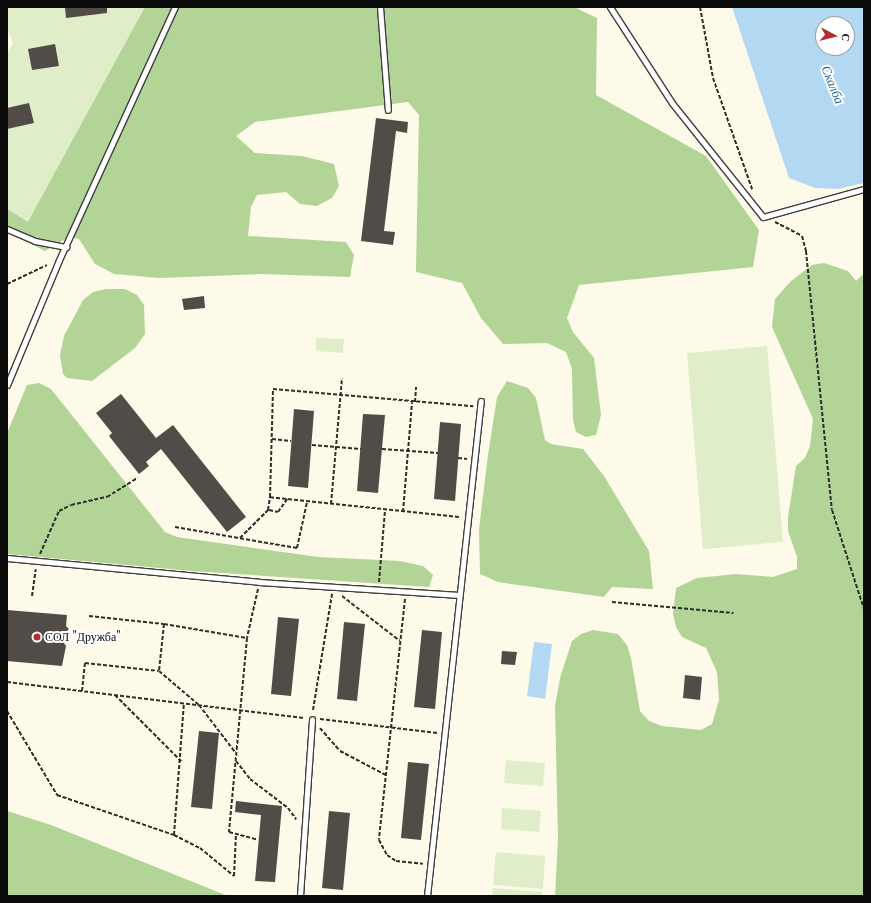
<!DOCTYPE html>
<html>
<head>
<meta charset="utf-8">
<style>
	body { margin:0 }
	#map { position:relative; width:871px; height:903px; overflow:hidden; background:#fefaea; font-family:"Libre Baskerville",serif }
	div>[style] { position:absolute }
	.forest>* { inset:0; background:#b2d497 }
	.pitch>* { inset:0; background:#dfedc8 }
	.water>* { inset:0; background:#b2d9f1 }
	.building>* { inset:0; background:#524c48 }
	.path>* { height:2px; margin-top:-1px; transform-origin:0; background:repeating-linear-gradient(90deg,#2d2d2d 0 4px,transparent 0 6px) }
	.roads { filter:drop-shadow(1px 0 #3e3e3e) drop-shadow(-1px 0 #3e3e3e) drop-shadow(0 1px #3e3e3e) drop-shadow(0 -1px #3e3e3e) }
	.lane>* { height:5px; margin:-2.5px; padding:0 2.5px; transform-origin:2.5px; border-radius:2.5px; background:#fff }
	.dots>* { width:11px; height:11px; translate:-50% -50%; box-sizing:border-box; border:2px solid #fff; border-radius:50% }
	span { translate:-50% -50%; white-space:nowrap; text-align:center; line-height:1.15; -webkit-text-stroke:4px #fff; paint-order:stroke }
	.poi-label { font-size:12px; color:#0b0b0b }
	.left { translate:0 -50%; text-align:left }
	.water-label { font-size:13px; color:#1e5e92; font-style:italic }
	.frame { position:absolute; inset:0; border:8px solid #0b0b0b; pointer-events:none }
	.north { position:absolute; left:815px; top:16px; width:40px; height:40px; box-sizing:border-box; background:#fff; border:1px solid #9d9d9d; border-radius:50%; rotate:97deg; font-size:11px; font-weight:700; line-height:16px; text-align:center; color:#0b0b0b }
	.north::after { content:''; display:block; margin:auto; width:14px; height:18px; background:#b02d32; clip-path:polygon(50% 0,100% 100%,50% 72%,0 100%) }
</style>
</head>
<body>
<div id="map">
	<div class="forest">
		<div style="clip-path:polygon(98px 7px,574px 7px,597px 18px,596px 95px,706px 156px,759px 230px,753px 267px,579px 285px,567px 318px,573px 332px,594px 358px,601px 415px,596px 435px,586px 437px,576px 432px,573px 420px,572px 369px,566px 352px,547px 343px,503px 344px,481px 318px,462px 283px,416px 272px,419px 115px,408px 102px,255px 122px,236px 136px,255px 153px,302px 156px,334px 164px,339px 186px,332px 198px,317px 206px,300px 204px,286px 192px,257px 195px,251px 207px,248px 236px,346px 242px,354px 255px,350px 277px,261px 274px,159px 278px,114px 274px,95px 264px,79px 239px,69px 237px,45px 251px,7px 232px,7px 143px)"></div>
		<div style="clip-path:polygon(824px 263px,848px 271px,856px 281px,864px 273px,864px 896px,555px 896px,558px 838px,555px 706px,560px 678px,572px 641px,581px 634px,593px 630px,618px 634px,627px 645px,631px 658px,640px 711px,649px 721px,662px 726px,701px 730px,712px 724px,719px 700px,717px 672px,706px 648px,682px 637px,676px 627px,673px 614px,676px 588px,697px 578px,736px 574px,773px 577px,797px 569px,797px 557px,788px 531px,788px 517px,796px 466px,805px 458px,810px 446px,813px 419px,772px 327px,775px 299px,791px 281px,812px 265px)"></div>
		<div style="clip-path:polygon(106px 289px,125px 289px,137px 295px,144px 305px,145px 334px,135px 348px,92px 381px,67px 378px,63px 374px,60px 355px,64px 336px,83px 300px,93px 292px)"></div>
		<div style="clip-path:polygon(507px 381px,528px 388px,536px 398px,545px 440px,551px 444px,583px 449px,604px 476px,649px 551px,653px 589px,612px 587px,604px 597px,498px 582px,480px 574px,479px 529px,488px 455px,497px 397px)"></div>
		<div style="clip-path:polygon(39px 383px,51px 389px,165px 532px,177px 537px,318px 557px,400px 561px,423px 566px,433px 575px,429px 587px,192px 571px,7px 554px,7px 433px,27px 385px)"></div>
		<div style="clip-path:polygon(7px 811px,51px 825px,228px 896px,7px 896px)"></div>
	</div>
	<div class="pitch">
		<div style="clip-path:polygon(7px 7px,145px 7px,28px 222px,7px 209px,7px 52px,13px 43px,7px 29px)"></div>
		<div style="clip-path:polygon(316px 338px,344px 339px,343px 353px,316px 351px)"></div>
		<div style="clip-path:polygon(767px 346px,783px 542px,703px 549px,687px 353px)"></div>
		<div style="clip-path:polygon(506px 760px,545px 763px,543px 786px,504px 783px)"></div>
		<div style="clip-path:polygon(502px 808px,541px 811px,539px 832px,501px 829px)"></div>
		<div style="clip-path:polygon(496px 852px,545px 856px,543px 889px,493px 885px)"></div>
		<div style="clip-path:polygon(493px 888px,542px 892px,542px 896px,492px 896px)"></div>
	</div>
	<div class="water">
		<div style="clip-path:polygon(evenodd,732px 7px,864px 7px,864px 183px,837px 189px,815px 188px,789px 178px,732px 7px,823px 24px,847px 24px,847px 48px,823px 48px,823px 24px)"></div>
		<div style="clip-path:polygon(534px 642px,552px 644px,545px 699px,527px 696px)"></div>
	</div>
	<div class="building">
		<div style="clip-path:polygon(65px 7px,107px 7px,107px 13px,66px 18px)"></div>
		<div style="clip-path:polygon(55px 44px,59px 66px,32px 70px,28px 49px)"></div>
		<div style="clip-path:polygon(29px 103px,34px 123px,7px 129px,7px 108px)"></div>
		<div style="clip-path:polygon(376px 118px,408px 122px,407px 133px,396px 131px,384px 231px,395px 232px,393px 245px,361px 241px)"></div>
		<div style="clip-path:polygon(204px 296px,205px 308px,184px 310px,182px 299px)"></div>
		<div style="clip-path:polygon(121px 394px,156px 438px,173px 425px,246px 517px,227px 532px,161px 449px,146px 462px,149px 466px,139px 474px,109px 436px,112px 433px,96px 413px)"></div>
		<div style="clip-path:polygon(294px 409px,314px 411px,308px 488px,288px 486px)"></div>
		<div style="clip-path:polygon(363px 414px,385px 415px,378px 493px,357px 491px)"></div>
		<div style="clip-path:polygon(440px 422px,461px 424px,455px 501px,434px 499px)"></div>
		<div style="clip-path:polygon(7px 610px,67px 615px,66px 626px,69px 629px,65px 633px,68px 635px,65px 638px,67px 640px,64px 643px,66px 646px,62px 666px,7px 661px)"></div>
		<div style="clip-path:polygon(278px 617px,299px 619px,291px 696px,271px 694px)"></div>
		<div style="clip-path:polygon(344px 622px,365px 624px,357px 701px,337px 699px)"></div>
		<div style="clip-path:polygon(422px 630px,442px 632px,435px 709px,414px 707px)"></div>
		<div style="clip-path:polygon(502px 651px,517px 652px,515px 665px,501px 664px)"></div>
		<div style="clip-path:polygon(685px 675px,702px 677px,700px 700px,683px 698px)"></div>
		<div style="clip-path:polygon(199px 731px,219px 733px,212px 809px,191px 807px)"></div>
		<div style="clip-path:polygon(408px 762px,429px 764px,421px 840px,401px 838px)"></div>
		<div style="clip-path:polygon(236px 801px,282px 806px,275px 882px,255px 881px,261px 815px,235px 812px)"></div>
		<div style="clip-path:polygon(329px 811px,350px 813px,343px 890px,322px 888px)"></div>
	</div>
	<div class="path">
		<div style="left:700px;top:7px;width:72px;rotate:79.6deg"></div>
		<div style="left:713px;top:78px;width:118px;rotate:70.6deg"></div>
		<div style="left:775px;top:222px;width:30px;rotate:27deg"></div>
		<div style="left:802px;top:236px;width:16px;rotate:75deg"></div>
		<div style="left:806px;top:251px;width:260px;rotate:84.3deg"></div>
		<div style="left:832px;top:510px;width:104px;rotate:72.1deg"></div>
		<div style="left:7px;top:284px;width:44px;rotate:-25.4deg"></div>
		<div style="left:415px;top:402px;width:15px;rotate:-86deg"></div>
		<div style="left:272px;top:439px;width:19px;rotate:6deg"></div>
		<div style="left:312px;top:445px;width:49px;rotate:4.7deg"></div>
		<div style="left:382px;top:449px;width:56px;rotate:4.1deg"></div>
		<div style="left:458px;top:458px;width:9px;rotate:6deg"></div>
		<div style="left:331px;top:504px;width:126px;rotate:-85deg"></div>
		<div style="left:269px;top:510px;width:9px;rotate:13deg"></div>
		<div style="left:278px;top:512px;width:16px;rotate:-55deg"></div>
		<div style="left:403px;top:512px;width:110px;rotate:-85.3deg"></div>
		<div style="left:459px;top:517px;width:190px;rotate:-174deg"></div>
		<div style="left:270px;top:497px;width:108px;rotate:-88.4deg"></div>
		<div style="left:273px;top:389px;width:201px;rotate:4.9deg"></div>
		<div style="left:175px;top:527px;width:124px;rotate:9.8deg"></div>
		<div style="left:297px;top:548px;width:47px;rotate:-77.7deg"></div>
		<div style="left:240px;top:538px;width:40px;rotate:-45deg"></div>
		<div style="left:268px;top:510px;width:13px;rotate:-81deg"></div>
		<div style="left:40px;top:554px;width:47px;rotate:-66.2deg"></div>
		<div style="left:59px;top:511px;width:13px;rotate:-27deg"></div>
		<div style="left:71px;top:505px;width:37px;rotate:-13deg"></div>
		<div style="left:107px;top:497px;width:36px;rotate:-32deg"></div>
		<div style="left:379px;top:582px;width:72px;rotate:-85.2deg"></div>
		<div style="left:258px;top:589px;width:50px;rotate:102.7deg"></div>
		<div style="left:247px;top:638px;width:195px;rotate:95.3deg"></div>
		<div style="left:229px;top:832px;width:30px;rotate:15deg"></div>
		<div style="left:32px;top:596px;width:27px;rotate:-82deg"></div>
		<div style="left:342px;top:596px;width:73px;rotate:37.8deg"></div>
		<div style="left:405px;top:599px;width:242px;rotate:96.2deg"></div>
		<div style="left:379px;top:840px;width:17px;rotate:62deg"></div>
		<div style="left:387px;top:855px;width:11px;rotate:34deg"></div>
		<div style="left:396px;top:861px;width:27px;rotate:6deg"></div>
		<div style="left:612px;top:602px;width:122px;rotate:5.2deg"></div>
		<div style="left:89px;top:616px;width:75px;rotate:6.1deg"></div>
		<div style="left:164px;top:624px;width:47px;rotate:96.1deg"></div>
		<div style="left:159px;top:671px;width:52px;rotate:40.4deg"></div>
		<div style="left:199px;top:705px;width:59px;rotate:52.5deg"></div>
		<div style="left:164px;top:624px;width:84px;rotate:9.6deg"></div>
		<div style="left:7px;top:682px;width:299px;rotate:6.9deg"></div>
		<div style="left:82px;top:691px;width:28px;rotate:-84deg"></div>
		<div style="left:85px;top:663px;width:74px;rotate:6.2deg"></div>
		<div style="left:115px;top:695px;width:95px;rotate:45deg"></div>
		<div style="left:313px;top:710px;width:118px;rotate:-80.7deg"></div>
		<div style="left:7px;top:711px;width:98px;rotate:59.2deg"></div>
		<div style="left:57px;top:795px;width:124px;rotate:18.9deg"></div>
		<div style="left:174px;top:835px;width:29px;rotate:27deg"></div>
		<div style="left:200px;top:848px;width:44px;rotate:39.5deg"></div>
		<div style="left:234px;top:876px;width:43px;rotate:-87.3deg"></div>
		<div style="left:320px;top:719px;width:118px;rotate:6.8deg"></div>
		<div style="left:320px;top:728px;width:30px;rotate:49deg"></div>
		<div style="left:340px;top:751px;width:52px;rotate:27.6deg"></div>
		<div style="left:236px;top:761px;width:23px;rotate:52deg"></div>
		<div style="left:250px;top:779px;width:48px;rotate:37.3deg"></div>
		<div style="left:288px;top:808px;width:14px;rotate:54deg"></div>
		<div style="left:174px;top:835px;width:132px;rotate:-85.7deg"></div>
	</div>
	<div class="roads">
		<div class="lane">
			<div style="left:380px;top:7px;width:103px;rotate:85.6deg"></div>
			<div style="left:610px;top:7px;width:114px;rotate:57.1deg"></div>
			<div style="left:672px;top:103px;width:146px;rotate:51.4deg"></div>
			<div style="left:763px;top:217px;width:105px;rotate:-15.5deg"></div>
			<div style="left:7px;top:229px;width:30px;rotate:23deg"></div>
			<div style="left:35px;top:241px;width:32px;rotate:11deg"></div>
			<div style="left:7px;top:385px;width:135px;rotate:-67.4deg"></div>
			<div style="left:59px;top:260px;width:278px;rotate:-65.4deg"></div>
			<div style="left:7px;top:558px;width:253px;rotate:5.4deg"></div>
			<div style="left:259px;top:582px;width:201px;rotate:3.7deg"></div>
			<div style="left:300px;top:896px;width:177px;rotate:-86.1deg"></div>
			<div style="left:427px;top:896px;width:498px;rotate:-83.8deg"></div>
		</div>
	</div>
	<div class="dots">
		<div style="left:37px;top:637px;background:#b02d32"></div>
	</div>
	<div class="poi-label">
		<span class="left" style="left:45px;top:637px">СОЛ "Дружба"</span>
	</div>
	<div class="water-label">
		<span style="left:832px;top:85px;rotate:68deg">Скалба</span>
	</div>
	<div class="frame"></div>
	<div class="north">С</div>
</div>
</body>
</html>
